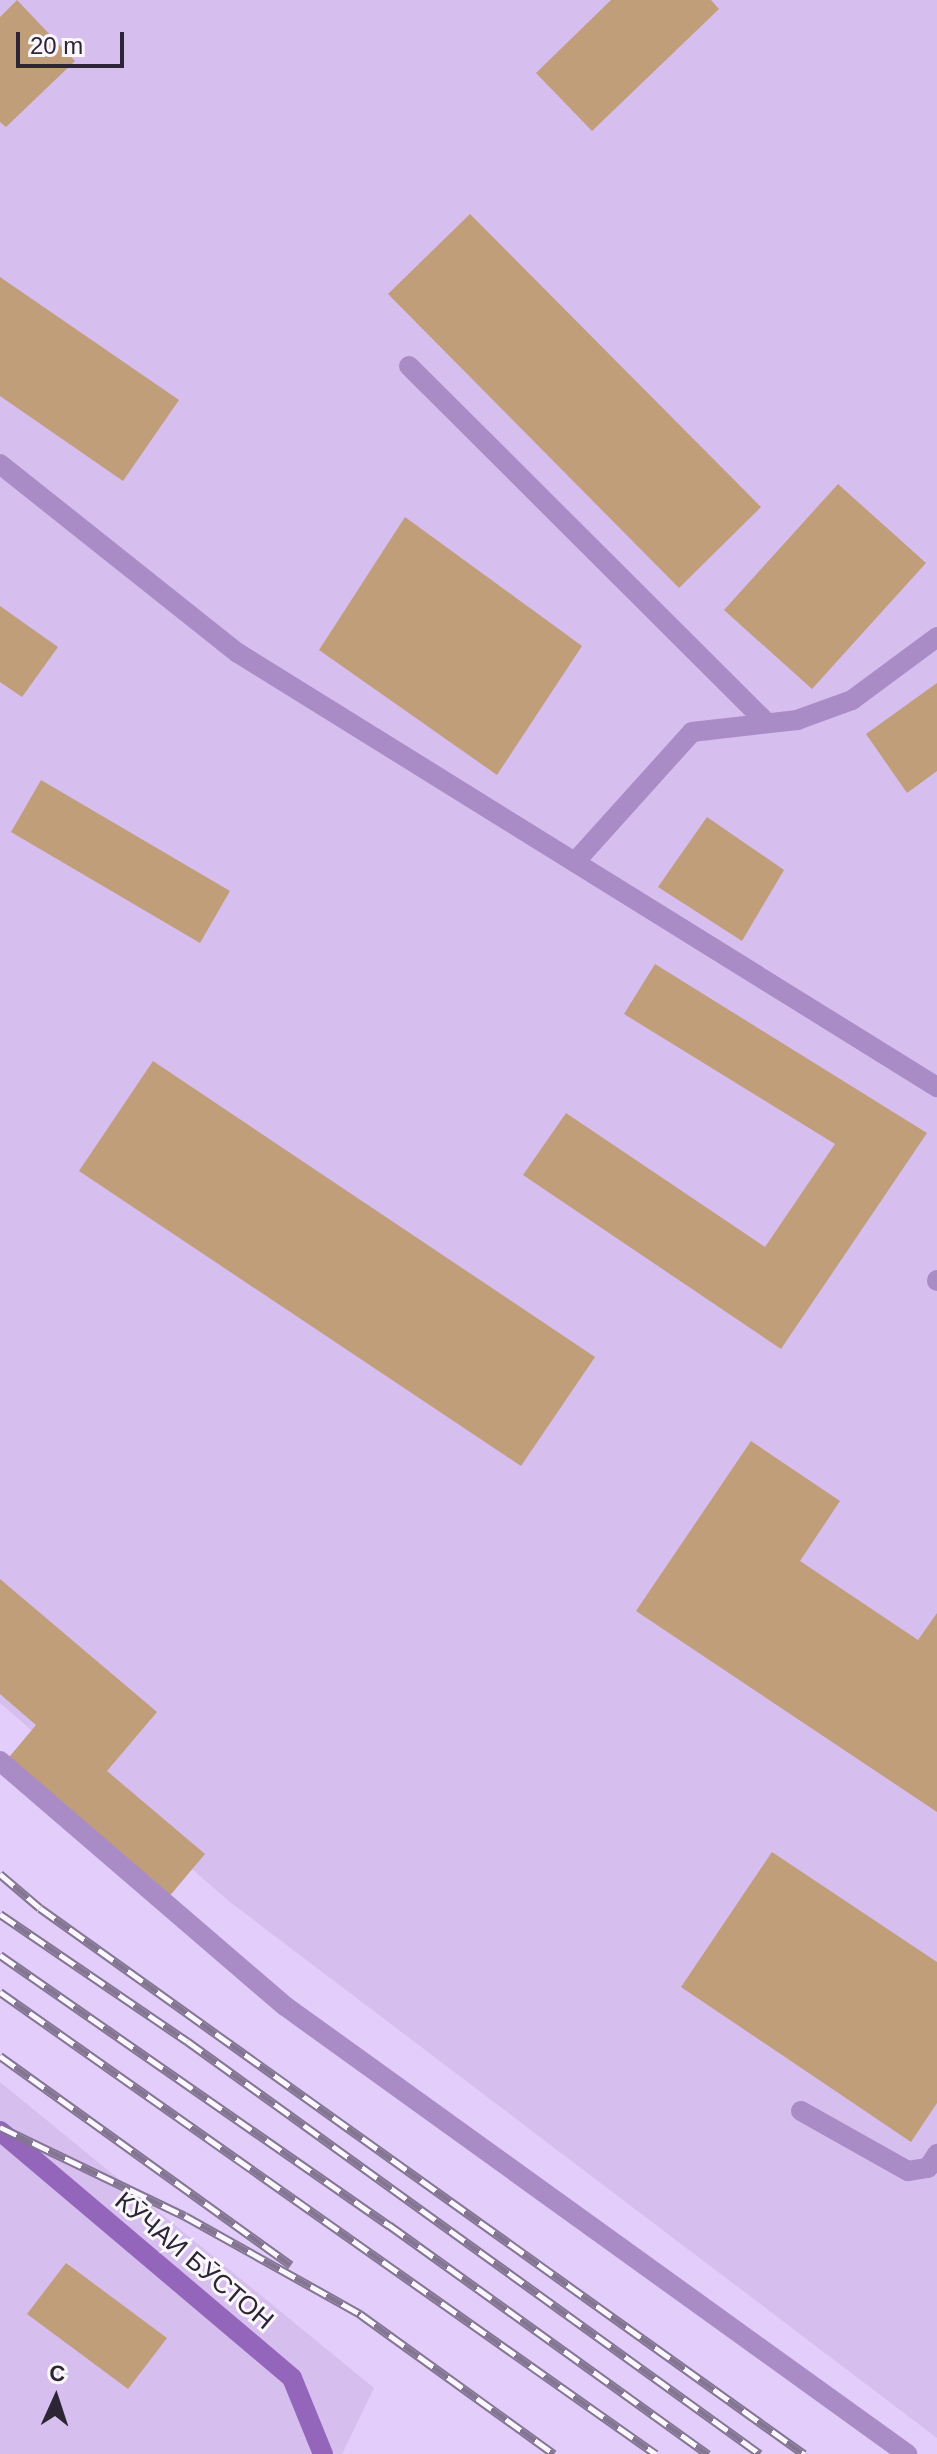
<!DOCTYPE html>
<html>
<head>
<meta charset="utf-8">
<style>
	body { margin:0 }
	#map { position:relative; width:937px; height:2454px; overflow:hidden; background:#e3cdfa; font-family:Helvetica,sans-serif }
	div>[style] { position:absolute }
	.built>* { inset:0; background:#d6beef }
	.building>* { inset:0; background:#c19e7a }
	.service>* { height:20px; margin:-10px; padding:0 10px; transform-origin:10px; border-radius:10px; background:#a98cc6 }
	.minor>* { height:20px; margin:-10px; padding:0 10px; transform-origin:10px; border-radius:10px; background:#a98cc6 }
	.secondary>* { height:20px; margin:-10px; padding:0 10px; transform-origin:10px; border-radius:10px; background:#9365bb }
	.rail>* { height:9px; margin-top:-4.5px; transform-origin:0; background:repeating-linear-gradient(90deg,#faf8fc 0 18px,#847593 0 36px); box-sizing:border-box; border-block:2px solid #847593 }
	span { translate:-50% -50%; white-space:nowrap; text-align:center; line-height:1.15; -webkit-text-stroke:6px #faf8fc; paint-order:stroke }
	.street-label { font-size:26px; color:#2d2535 }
	.north { position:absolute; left:16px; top:2358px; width:80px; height:80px; -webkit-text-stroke:6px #faf8fc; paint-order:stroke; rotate:3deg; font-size:22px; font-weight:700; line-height:32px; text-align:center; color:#2d2535 }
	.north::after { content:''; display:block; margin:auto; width:28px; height:36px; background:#2d2535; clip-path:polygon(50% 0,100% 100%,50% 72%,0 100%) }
	.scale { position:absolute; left:16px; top:32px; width:108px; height:36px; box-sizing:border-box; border:4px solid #2d2535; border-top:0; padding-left:10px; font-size:24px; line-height:28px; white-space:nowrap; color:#2d2535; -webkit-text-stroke:6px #faf8fc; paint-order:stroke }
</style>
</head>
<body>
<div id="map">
	<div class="built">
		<div style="clip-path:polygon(0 0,937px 0,937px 2438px,230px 1902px,0 1703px)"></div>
		<div style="clip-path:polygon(0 2082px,374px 2388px,342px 2454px,0 2454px)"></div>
	</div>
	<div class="building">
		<div style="clip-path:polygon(17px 0,75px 61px,6px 127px,0 122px,0 17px)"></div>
		<div style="clip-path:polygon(611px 0,711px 0,719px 9px,592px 131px,536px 73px)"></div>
		<div style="clip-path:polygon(470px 214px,761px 507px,679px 588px,388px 294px)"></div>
		<div style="clip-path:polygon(0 277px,179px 400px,123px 481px,0 396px)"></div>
		<div style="clip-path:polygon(838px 484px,926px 563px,812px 689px,724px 610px)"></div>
		<div style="clip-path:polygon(405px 517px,582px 646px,497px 775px,319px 650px)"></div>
		<div style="clip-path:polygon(0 606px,58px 647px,22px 697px,0 682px)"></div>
		<div style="clip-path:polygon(937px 683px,937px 771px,907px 793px,866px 734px)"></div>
		<div style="clip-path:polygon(41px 780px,230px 891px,200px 943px,11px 832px)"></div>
		<div style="clip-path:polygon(707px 817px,784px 870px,742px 941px,658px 887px)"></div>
		<div style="clip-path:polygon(655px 964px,927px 1133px,781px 1349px,523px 1175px,566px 1113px,765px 1247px,835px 1144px,624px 1014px)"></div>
		<div style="clip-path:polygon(153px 1061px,595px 1357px,521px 1466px,79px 1171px)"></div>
		<div style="clip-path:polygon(751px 1441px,840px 1501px,800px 1561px,918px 1640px,937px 1613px,937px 1812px,636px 1611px)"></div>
		<div style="clip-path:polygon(0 1579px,157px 1712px,107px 1771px,205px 1854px,167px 1899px,5px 1762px,36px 1725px,0 1694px)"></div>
		<div style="clip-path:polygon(772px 1852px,937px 1962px,937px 2103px,911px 2142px,681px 1987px)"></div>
		<div style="clip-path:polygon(66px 2263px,167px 2338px,128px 2389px,27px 2314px)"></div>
	</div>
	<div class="service">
		<div style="left:409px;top:366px;width:504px;rotate:44.92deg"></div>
		<div style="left:575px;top:862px;width:175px;rotate:-48deg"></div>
		<div style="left:692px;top:732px;width:106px;rotate:-6.5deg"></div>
		<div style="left:797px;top:720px;width:59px;rotate:-20deg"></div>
		<div style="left:852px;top:700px;width:106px;rotate:-36.5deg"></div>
		<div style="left:937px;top:1280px;width:1px;rotate:90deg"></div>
		<div style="left:801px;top:2111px;width:123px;rotate:29.3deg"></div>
		<div style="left:908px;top:2171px;width:20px;rotate:-9deg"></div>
		<div style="left:928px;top:2168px;width:17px;rotate:-57deg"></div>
	</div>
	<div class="minor">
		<div style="left:0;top:464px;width:304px;rotate:38.5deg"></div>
		<div style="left:238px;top:653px;width:823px;rotate:31.84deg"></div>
		<div style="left:0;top:1761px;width:376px;rotate:40.7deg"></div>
		<div style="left:285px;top:2006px;width:767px;rotate:35.76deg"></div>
	</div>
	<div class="secondary">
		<div style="left:0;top:2131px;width:382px;rotate:40.2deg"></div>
		<div style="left:292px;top:2378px;width:82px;rotate:67.8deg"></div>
	</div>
	<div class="rail">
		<div style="left:0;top:1874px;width:52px;rotate:40.4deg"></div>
		<div style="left:40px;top:1908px;width:939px;rotate:35.55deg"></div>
		<div style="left:0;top:1914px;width:226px;rotate:34.2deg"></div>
		<div style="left:187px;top:2041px;width:706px;rotate:35.78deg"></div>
		<div style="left:0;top:1955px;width:474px;rotate:34.8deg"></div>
		<div style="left:389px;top:2225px;width:393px;rotate:35.7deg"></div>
		<div style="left:0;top:1992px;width:802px;rotate:35.16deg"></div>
		<div style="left:0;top:2056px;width:358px;rotate:35.7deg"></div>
		<div style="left:0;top:2127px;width:205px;rotate:25.7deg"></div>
		<div style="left:185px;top:2216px;width:201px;rotate:29.2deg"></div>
		<div style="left:360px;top:2314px;width:239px;rotate:35.8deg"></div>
	</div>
	<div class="street-label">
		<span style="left:194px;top:2261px;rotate:40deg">КӮЧАИ БӮСТОН</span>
	</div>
	<div class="north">С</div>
	<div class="scale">20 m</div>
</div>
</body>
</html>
